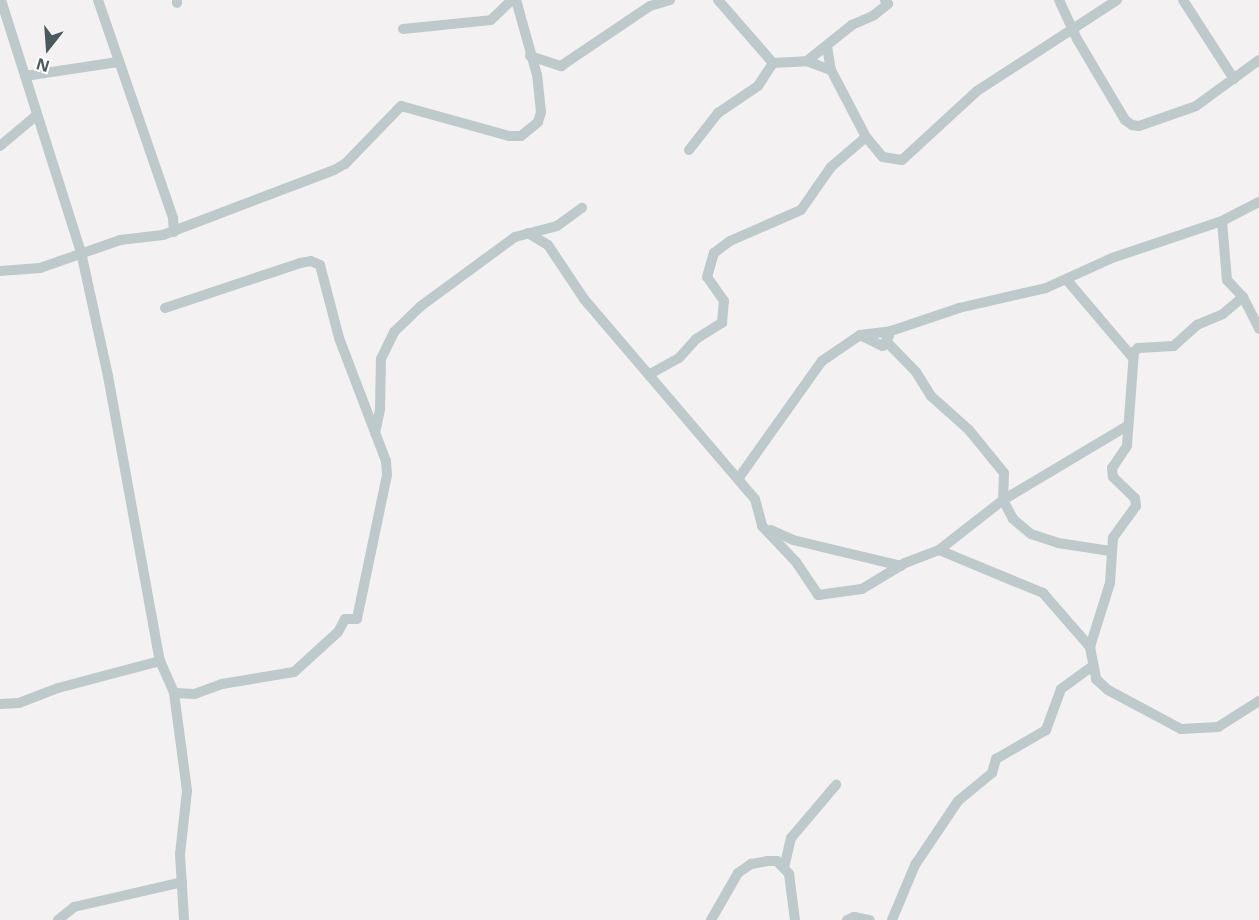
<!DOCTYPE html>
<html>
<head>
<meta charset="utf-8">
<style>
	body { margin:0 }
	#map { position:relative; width:1259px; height:920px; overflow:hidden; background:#f3f1f1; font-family:"Noto Sans",sans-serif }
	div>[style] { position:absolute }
	.minor>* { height:10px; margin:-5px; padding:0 5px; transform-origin:5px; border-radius:5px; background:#bec9cc }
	span { translate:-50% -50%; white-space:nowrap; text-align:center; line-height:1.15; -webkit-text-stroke:5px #fff; paint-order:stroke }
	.north { position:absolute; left:18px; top:18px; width:60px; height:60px; -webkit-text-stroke:4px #fff; paint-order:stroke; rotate:197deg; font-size:16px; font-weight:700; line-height:24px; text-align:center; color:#4a595c }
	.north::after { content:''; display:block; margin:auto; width:21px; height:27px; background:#4a595c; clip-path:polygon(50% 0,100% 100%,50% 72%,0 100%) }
</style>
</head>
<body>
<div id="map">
	<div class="minor">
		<div style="left:1px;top:0;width:264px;rotate:72.4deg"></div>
		<div style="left:81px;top:252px;width:127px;rotate:77.7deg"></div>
		<div style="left:108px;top:376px;width:290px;rotate:79.7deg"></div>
		<div style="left:160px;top:661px;width:35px;rotate:66deg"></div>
		<div style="left:174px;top:693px;width:99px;rotate:82.4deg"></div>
		<div style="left:187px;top:791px;width:63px;rotate:96.3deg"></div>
		<div style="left:180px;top:854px;width:66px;rotate:86.5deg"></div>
		<div style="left:98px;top:0;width:231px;rotate:71deg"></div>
		<div style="left:173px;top:218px;width:14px;rotate:86deg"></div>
		<div style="left:177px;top:0;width:3px;rotate:90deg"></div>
		<div style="left:718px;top:0;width:84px;rotate:48.9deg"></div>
		<div style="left:1059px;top:0;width:43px;rotate:65.2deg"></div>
		<div style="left:1077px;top:39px;width:94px;rotate:59.3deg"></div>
		<div style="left:1125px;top:120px;width:9px;rotate:36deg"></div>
		<div style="left:1132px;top:125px;width:7px;rotate:8deg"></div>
		<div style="left:1139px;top:126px;width:60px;rotate:-19.3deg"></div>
		<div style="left:1196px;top:106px;width:78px;rotate:-36.1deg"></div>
		<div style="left:1183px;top:0;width:94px;rotate:57.2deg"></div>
		<div style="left:403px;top:29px;width:88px;rotate:-5.8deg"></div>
		<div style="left:491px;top:20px;width:29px;rotate:-44deg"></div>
		<div style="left:827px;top:46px;width:24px;rotate:81deg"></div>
		<div style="left:831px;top:70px;width:76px;rotate:62.4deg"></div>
		<div style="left:866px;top:137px;width:26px;rotate:50deg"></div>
		<div style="left:883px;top:157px;width:19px;rotate:9deg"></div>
		<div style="left:902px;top:160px;width:102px;rotate:-42.6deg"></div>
		<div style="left:977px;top:91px;width:167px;rotate:-33deg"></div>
		<div style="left:530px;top:56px;width:33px;rotate:18deg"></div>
		<div style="left:561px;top:66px;width:107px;rotate:-34deg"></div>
		<div style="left:650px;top:6px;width:21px;rotate:-17deg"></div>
		<div style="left:807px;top:61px;width:26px;rotate:21deg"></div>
		<div style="left:773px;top:63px;width:34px;rotate:-3deg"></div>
		<div style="left:807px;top:61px;width:58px;rotate:-38.7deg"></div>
		<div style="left:852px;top:25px;width:24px;rotate:-24deg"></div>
		<div style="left:874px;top:15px;width:18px;rotate:-38deg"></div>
		<div style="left:888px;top:4px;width:5px;rotate:-127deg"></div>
		<div style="left:25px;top:76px;width:94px;rotate:-8.6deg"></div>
		<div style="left:0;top:146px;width:48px;rotate:-40deg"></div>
		<div style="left:689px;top:150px;width:47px;rotate:-51.9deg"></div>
		<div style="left:718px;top:113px;width:48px;rotate:-34deg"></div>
		<div style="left:758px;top:86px;width:27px;rotate:-57deg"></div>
		<div style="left:1222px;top:221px;width:59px;rotate:85.2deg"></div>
		<div style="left:1227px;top:280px;width:23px;rotate:47deg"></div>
		<div style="left:1243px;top:297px;width:36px;rotate:63deg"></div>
		<div style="left:528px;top:233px;width:23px;rotate:31deg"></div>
		<div style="left:548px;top:245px;width:65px;rotate:56.3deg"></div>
		<div style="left:584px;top:299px;width:263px;rotate:49.5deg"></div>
		<div style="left:755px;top:499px;width:28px;rotate:75deg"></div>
		<div style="left:762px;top:526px;width:50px;rotate:46.6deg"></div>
		<div style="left:796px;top:562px;width:40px;rotate:56deg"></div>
		<div style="left:818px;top:595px;width:44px;rotate:-7.8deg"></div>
		<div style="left:862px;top:589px;width:50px;rotate:-31.2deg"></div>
		<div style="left:905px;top:563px;width:36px;rotate:-21deg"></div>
		<div style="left:939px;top:550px;width:81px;rotate:-38deg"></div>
		<div style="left:1003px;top:500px;width:144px;rotate:-30.8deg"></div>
		<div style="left:0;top:271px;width:40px;rotate:-4.3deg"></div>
		<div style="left:40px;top:268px;width:85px;rotate:-19.3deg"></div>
		<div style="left:120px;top:240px;width:43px;rotate:-6.6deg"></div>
		<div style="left:163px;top:235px;width:183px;rotate:-20.8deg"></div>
		<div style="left:334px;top:170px;width:13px;rotate:-29deg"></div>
		<div style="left:345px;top:164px;width:81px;rotate:-46deg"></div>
		<div style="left:401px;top:106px;width:112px;rotate:15.5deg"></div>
		<div style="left:509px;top:136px;width:12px"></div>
		<div style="left:521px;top:136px;width:22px;rotate:-39deg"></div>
		<div style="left:538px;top:122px;width:10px;rotate:-73deg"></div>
		<div style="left:541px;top:112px;width:37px;rotate:-96deg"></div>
		<div style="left:537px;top:75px;width:78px;rotate:-105.6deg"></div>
		<div style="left:1066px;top:279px;width:104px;rotate:49.7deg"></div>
		<div style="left:1243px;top:297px;width:26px;rotate:140deg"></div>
		<div style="left:1223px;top:314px;width:28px;rotate:157deg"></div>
		<div style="left:1197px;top:325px;width:31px;rotate:138deg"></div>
		<div style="left:1174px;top:346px;width:36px;rotate:177deg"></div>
		<div style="left:1138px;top:348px;width:6px;rotate:135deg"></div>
		<div style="left:1134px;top:352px;width:94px;rotate:94.3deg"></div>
		<div style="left:1127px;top:446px;width:27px;rotate:124deg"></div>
		<div style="left:1112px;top:468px;width:9px;rotate:84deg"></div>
		<div style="left:1113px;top:477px;width:30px;rotate:44deg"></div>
		<div style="left:1135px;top:498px;width:8px;rotate:83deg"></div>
		<div style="left:1136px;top:506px;width:39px;rotate:126deg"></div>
		<div style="left:1113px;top:538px;width:45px;rotate:93.8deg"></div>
		<div style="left:1110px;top:583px;width:67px;rotate:107.4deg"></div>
		<div style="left:1090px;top:647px;width:33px;rotate:79deg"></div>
		<div style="left:1096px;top:679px;width:16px;rotate:43deg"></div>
		<div style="left:1108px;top:690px;width:83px;rotate:28.1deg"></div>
		<div style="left:1181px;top:729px;width:37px;rotate:-3deg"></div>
		<div style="left:1218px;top:727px;width:49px;rotate:-32.4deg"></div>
		<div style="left:165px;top:308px;width:142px;rotate:-18.4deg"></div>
		<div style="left:300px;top:263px;width:11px;rotate:-10deg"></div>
		<div style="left:311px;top:261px;width:10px;rotate:24deg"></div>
		<div style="left:320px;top:265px;width:75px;rotate:75.4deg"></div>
		<div style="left:339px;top:338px;width:132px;rotate:69.1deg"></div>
		<div style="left:386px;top:461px;width:14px;rotate:86deg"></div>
		<div style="left:387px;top:475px;width:147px;rotate:101.8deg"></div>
		<div style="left:357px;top:619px;width:12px;rotate:180deg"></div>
		<div style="left:345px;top:619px;width:15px;rotate:118deg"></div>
		<div style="left:338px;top:632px;width:59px;rotate:137.7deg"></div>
		<div style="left:294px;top:672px;width:73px;rotate:170.5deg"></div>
		<div style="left:222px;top:684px;width:29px;rotate:160deg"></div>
		<div style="left:195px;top:694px;width:21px;rotate:-177deg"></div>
		<div style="left:860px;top:335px;width:25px;rotate:26deg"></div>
		<div style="left:883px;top:346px;width:12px;rotate:-59deg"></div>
		<div style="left:886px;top:341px;width:43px;rotate:45.9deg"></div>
		<div style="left:916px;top:372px;width:28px;rotate:58deg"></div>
		<div style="left:931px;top:396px;width:51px;rotate:41.8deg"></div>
		<div style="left:969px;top:430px;width:55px;rotate:50.9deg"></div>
		<div style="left:1004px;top:473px;width:27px;rotate:92deg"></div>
		<div style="left:1003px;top:500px;width:21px;rotate:62deg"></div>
		<div style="left:1013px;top:519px;width:23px;rotate:40deg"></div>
		<div style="left:1031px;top:534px;width:28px;rotate:18deg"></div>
		<div style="left:1058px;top:543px;width:53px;rotate:8.7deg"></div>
		<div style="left:650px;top:374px;width:33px;rotate:-29deg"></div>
		<div style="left:679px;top:358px;width:25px;rotate:-48deg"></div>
		<div style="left:696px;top:339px;width:31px;rotate:-32deg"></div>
		<div style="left:722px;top:323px;width:22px;rotate:-85deg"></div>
		<div style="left:724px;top:301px;width:29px;rotate:-125deg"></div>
		<div style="left:707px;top:277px;width:25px;rotate:-74deg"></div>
		<div style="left:714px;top:253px;width:20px;rotate:-37deg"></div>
		<div style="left:730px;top:241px;width:77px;rotate:-23.6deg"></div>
		<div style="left:801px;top:210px;width:52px;rotate:-55.1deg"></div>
		<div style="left:831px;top:167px;width:46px;rotate:-40.6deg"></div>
		<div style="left:375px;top:433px;width:25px;rotate:-78deg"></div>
		<div style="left:380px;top:409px;width:50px;rotate:-88.9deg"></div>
		<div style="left:381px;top:359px;width:30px;rotate:-64deg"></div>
		<div style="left:394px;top:332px;width:37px;rotate:-44deg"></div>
		<div style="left:421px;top:306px;width:117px;rotate:-36.3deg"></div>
		<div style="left:515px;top:237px;width:43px;rotate:-14.7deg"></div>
		<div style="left:557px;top:226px;width:31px;rotate:-36deg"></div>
		<div style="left:738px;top:479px;width:145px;rotate:-54.6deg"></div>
		<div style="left:822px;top:361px;width:46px;rotate:-34.4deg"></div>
		<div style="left:860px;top:335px;width:31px;rotate:-7deg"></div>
		<div style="left:891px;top:331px;width:72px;rotate:-18.7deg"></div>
		<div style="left:959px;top:308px;width:89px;rotate:-12.9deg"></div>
		<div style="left:1046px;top:288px;width:72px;rotate:-24.4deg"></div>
		<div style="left:1112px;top:258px;width:116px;rotate:-18.6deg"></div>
		<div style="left:1222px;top:221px;width:42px;rotate:-27.2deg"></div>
		<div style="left:771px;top:530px;width:24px;rotate:24deg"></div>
		<div style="left:793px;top:540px;width:111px;rotate:13.5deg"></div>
		<div style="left:939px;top:550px;width:113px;rotate:22.5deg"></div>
		<div style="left:1043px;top:593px;width:72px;rotate:49deg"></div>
		<div style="left:0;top:704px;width:19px;rotate:-3deg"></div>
		<div style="left:19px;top:703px;width:42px;rotate:-21deg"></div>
		<div style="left:58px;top:688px;width:106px;rotate:-14.8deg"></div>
		<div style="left:784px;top:868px;width:31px;rotate:-77deg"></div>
		<div style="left:791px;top:838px;width:70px;rotate:-49.7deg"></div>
		<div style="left:58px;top:920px;width:21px;rotate:-39deg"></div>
		<div style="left:74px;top:907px;width:111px;rotate:-13deg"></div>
		<div style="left:711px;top:920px;width:54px;rotate:-60.1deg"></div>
		<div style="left:738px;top:873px;width:16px;rotate:-35deg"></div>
		<div style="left:751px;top:864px;width:17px;rotate:-10deg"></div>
		<div style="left:768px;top:861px;width:9px"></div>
		<div style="left:777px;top:861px;width:18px;rotate:47deg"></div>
		<div style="left:789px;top:874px;width:46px;rotate:82.6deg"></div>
		<div style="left:847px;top:920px;width:8px;rotate:-23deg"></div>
		<div style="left:854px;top:917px;width:16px;rotate:11deg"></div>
		<div style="left:892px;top:920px;width:60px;rotate:-67.3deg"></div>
		<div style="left:915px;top:865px;width:77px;rotate:-56.1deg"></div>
		<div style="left:958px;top:801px;width:44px;rotate:-39.5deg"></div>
		<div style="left:992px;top:773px;width:15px;rotate:-74deg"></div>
		<div style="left:996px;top:759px;width:58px;rotate:-30.1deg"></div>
		<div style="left:1046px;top:730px;width:44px;rotate:-69.9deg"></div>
		<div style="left:1061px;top:689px;width:37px;rotate:-36deg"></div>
	</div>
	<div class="north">N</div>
</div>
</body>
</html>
